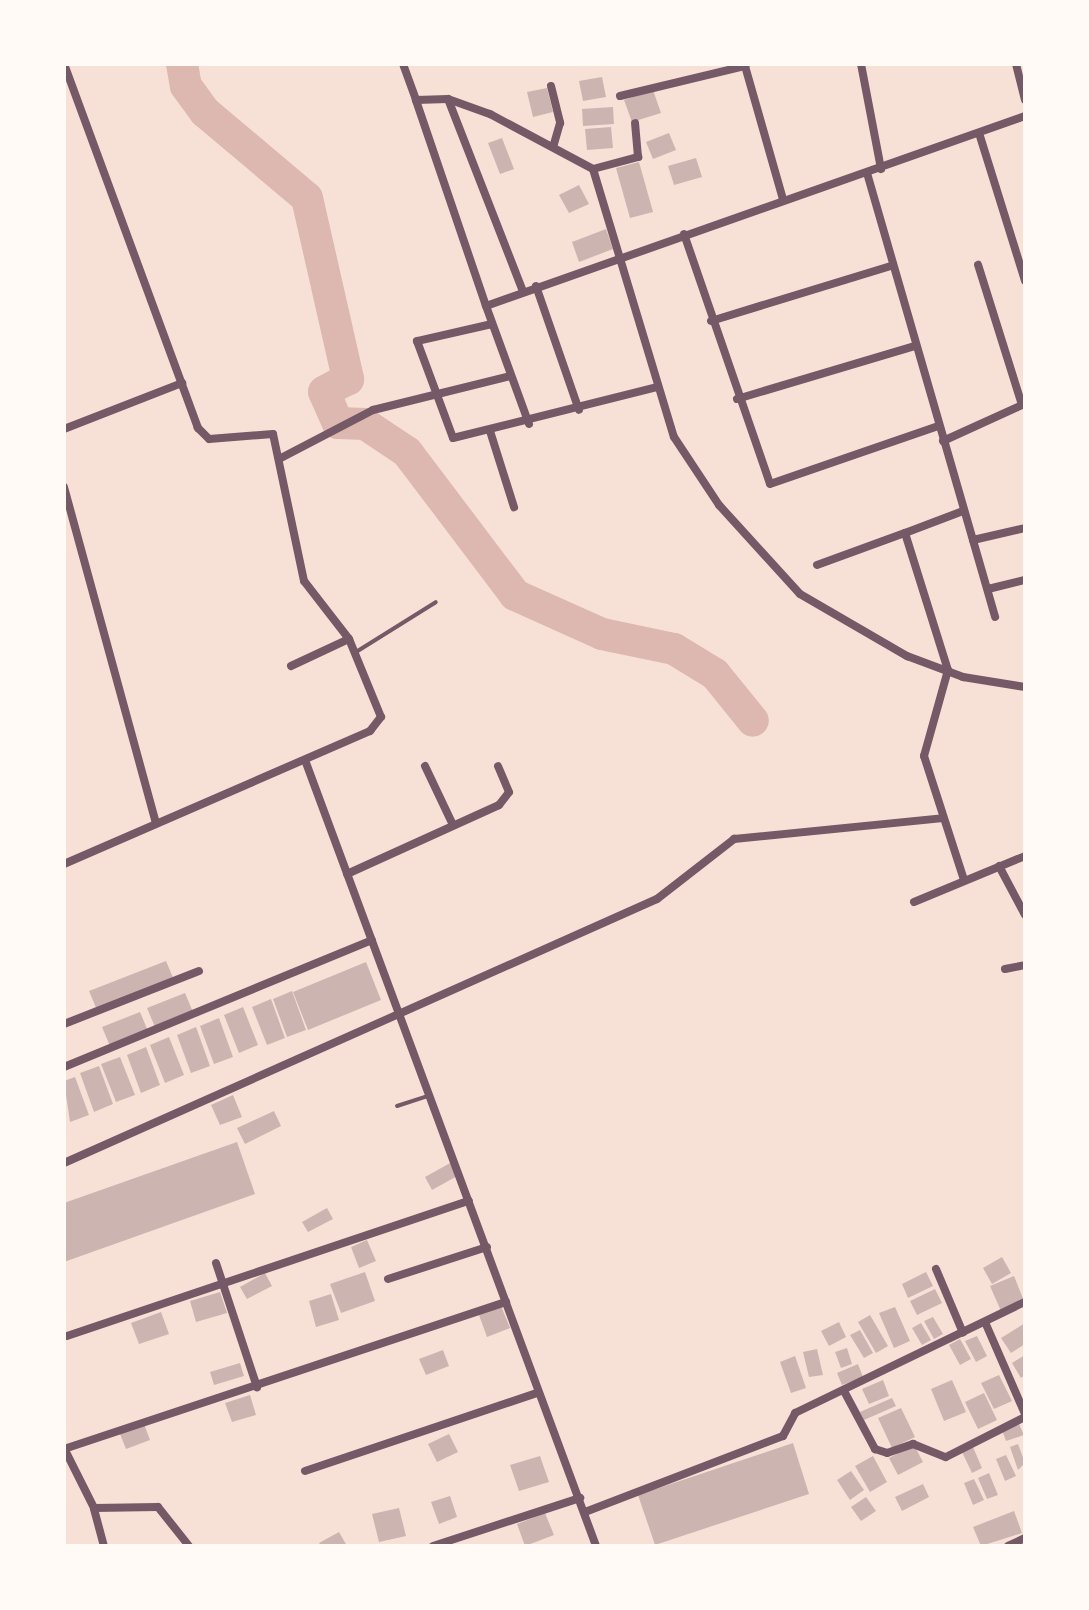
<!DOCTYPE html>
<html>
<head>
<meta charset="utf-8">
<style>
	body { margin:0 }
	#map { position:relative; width:1089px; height:1610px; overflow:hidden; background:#f7e1d7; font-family:"Fira Sans Condensed",sans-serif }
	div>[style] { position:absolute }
	.river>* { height:32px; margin:-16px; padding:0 16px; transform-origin:16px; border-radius:16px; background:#dcb8b0 }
	.building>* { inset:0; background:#ccb4b1 }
	.service>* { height:4px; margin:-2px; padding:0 2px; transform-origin:2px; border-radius:2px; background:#755966 }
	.minor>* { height:8px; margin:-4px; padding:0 4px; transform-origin:4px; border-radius:4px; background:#755966 }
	span { translate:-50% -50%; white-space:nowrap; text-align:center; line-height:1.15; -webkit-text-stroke:6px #fffaf5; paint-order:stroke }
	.frame { position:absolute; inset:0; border:66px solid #fffaf5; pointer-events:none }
</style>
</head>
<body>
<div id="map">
	<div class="river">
		<div style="left:182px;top:64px;width:22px;rotate:80deg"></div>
		<div style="left:186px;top:86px;width:32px;rotate:54deg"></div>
		<div style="left:205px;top:112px;width:133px;rotate:40.1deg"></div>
		<div style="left:307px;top:198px;width:186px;rotate:77.2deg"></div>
		<div style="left:348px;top:379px;width:27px;rotate:152deg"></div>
		<div style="left:324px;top:392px;width:34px;rotate:66deg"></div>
		<div style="left:338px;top:423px;width:27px;rotate:2deg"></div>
		<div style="left:365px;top:424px;width:50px;rotate:33.7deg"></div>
		<div style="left:407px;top:452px;width:179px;rotate:52.9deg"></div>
		<div style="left:515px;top:595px;width:95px;rotate:24.1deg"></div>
		<div style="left:602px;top:634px;width:74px;rotate:11.8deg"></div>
		<div style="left:674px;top:649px;width:48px;rotate:31.4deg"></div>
		<div style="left:715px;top:674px;width:60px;rotate:51deg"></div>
	</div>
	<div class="building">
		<div style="clip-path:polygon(602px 77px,606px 97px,583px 101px,579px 81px)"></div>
		<div style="clip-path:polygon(547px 88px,553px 112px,533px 117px,527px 92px)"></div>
		<div style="clip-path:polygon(653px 90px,661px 113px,632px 122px,624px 100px)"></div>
		<div style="clip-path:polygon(613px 107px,614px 124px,583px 126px,582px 109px)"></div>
		<div style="clip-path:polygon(611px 127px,613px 148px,587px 150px,585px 129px)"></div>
		<div style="clip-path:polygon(669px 133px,676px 150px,653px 159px,646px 142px)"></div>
		<div style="clip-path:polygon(502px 138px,514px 169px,500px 174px,488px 143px)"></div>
		<div style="clip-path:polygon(696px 158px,702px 177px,674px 185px,668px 166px)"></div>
		<div style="clip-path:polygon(639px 162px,653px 212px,630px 218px,616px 168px)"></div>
		<div style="clip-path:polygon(579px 185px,589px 204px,569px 213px,559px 195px)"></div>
		<div style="clip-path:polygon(606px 229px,613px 249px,579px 262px,572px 242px)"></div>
		<div style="clip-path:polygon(166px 961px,174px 980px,97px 1010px,89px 991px)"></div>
		<div style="clip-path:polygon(366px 962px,381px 1000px,308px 1030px,293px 992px)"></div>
		<div style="clip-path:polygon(292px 991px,306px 1030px,287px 1037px,273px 999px)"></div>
		<div style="clip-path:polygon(185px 993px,193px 1012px,155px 1027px,147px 1008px)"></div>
		<div style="clip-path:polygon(271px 999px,285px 1038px,267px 1045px,252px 1007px)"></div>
		<div style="clip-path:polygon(243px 1007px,258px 1045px,239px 1053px,224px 1015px)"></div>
		<div style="clip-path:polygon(140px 1012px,148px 1031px,110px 1046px,102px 1027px)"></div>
		<div style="clip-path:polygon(219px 1018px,233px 1057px,214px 1064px,200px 1026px)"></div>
		<div style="clip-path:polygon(196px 1027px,210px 1066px,191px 1073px,177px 1035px)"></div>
		<div style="clip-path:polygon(169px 1037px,184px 1075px,165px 1083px,150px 1045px)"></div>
		<div style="clip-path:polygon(146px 1047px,160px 1085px,141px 1093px,127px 1055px)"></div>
		<div style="clip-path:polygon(120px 1057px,135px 1095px,116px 1102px,101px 1064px)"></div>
		<div style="clip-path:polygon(99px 1066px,113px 1104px,94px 1112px,80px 1073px)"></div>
		<div style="clip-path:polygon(75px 1077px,89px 1115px,70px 1122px,64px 1081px)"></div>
		<div style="clip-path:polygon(233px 1095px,242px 1117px,220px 1125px,211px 1105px)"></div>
		<div style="clip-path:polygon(274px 1111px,281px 1126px,245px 1144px,237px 1128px)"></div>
		<div style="clip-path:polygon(237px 1142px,255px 1194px,64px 1262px,64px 1203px)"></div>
		<div style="clip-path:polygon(452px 1162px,459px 1175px,432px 1190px,425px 1177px)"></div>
		<div style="clip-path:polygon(327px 1208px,333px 1219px,308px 1232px,302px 1222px)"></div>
		<div style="clip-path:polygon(367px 1240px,376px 1261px,359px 1268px,351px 1247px)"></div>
		<div style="clip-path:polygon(1002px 1257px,1011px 1273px,992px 1284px,983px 1268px)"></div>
		<div style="clip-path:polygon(365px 1272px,375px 1301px,341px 1313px,330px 1284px)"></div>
		<div style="clip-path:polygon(926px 1272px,933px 1286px,908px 1298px,902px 1284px)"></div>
		<div style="clip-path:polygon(265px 1273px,272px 1286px,247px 1299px,240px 1287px)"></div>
		<div style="clip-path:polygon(1014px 1276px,1024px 1301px,1001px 1311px,990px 1286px)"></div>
		<div style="clip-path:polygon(935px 1289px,942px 1303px,917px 1315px,910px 1301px)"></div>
		<div style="clip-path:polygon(220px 1292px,227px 1313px,196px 1322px,190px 1301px)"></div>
		<div style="clip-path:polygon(331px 1294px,339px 1320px,316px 1327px,309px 1301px)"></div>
		<div style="clip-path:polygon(501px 1306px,510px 1328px,487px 1337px,479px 1315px)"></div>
		<div style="clip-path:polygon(895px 1307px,910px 1341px,894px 1348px,879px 1313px)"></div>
		<div style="clip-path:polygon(161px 1312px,169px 1334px,139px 1344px,131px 1323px)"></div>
		<div style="clip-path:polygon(870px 1315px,888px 1346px,876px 1353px,858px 1322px)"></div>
		<div style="clip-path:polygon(933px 1317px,943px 1334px,934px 1339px,924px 1321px)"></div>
		<div style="clip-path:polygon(839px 1322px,846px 1337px,829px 1346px,821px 1331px)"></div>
		<div style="clip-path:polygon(921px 1323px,931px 1340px,922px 1345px,912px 1328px)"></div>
		<div style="clip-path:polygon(1025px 1323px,1025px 1344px,1011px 1353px,1001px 1338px)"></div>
		<div style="clip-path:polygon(860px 1330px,873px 1353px,864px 1358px,850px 1335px)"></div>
		<div style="clip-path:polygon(977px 1336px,987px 1356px,976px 1362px,965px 1341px)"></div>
		<div style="clip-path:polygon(960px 1339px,971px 1359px,960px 1365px,949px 1345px)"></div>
		<div style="clip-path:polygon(847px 1348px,852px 1364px,841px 1368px,835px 1352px)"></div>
		<div style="clip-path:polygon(817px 1349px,823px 1375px,809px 1377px,803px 1352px)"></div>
		<div style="clip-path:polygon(443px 1350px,449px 1366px,426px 1375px,419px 1359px)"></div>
		<div style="clip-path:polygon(1025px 1355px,1025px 1375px,1021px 1378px,1012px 1363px)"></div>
		<div style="clip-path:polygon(795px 1356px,806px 1388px,791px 1393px,780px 1362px)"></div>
		<div style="clip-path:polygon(240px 1363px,244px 1376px,214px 1385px,210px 1372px)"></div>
		<div style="clip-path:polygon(858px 1364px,863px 1377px,842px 1385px,837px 1373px)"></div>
		<div style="clip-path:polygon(999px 1375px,1012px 1401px,994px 1409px,981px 1383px)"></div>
		<div style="clip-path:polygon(883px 1380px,889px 1396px,869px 1404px,862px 1389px)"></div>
		<div style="clip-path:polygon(952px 1380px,966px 1412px,944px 1421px,931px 1389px)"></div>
		<div style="clip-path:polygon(984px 1393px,997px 1420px,978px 1429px,965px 1402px)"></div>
		<div style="clip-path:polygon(250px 1395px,256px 1415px,232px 1422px,225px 1403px)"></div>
		<div style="clip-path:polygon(892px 1398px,896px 1406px,864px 1420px,860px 1412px)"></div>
		<div style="clip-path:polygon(901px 1408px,915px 1437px,892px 1448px,878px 1418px)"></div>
		<div style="clip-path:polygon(144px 1424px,150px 1440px,126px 1449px,120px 1434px)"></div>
		<div style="clip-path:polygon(1019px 1424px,1024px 1435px,1006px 1441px,1002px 1430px)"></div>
		<div style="clip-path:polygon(449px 1434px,458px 1452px,437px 1462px,428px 1444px)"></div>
		<div style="clip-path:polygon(793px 1443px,809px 1494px,655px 1545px,638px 1495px)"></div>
		<div style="clip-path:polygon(1018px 1444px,1025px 1463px,1018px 1470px,1010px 1447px)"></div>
		<div style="clip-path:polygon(914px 1445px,923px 1462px,898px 1475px,889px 1458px)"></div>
		<div style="clip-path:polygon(973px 1447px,982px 1468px,972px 1473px,962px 1452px)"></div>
		<div style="clip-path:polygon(1006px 1455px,1016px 1476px,1005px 1481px,996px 1459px)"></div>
		<div style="clip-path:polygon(540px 1456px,549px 1482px,519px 1491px,510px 1465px)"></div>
		<div style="clip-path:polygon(873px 1456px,887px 1482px,870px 1492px,855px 1466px)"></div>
		<div style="clip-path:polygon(851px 1471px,864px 1490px,850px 1500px,837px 1480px)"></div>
		<div style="clip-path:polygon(989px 1473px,998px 1495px,987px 1499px,978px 1478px)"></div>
		<div style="clip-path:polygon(974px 1479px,984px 1500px,973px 1505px,964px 1483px)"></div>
		<div style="clip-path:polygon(923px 1484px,929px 1497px,902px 1511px,895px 1497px)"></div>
		<div style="clip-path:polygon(450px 1496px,457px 1517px,439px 1524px,431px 1502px)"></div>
		<div style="clip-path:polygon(866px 1497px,876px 1511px,861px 1521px,851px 1507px)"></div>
		<div style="clip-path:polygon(399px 1508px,406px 1536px,379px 1542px,372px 1514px)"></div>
		<div style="clip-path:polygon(1014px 1511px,1022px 1533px,981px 1546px,973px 1527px)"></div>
		<div style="clip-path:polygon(545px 1513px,554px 1535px,525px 1546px,517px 1524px)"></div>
		<div style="clip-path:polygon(339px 1532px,347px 1546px,321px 1546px,319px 1543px)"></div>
	</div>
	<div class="service">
		<div style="left:356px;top:652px;width:94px;rotate:-32deg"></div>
		<div style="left:397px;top:1106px;width:32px;rotate:-18deg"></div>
	</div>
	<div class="minor">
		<div style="left:403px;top:64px;width:38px;rotate:70deg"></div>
		<div style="left:861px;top:64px;width:107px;rotate:79.2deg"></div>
		<div style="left:1016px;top:64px;width:37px;rotate:76deg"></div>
		<div style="left:551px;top:86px;width:38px;rotate:76deg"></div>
		<div style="left:560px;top:123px;width:22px;rotate:106deg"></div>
		<div style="left:620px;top:96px;width:129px;rotate:-13.5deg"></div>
		<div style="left:745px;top:66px;width:138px;rotate:74.1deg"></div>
		<div style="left:448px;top:99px;width:206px;rotate:68.7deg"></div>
		<div style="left:979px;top:133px;width:155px;rotate:72.7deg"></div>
		<div style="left:593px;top:169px;width:47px;rotate:-14.9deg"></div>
		<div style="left:638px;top:157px;width:34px;rotate:-95deg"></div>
		<div style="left:867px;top:173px;width:462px;rotate:73.9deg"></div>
		<div style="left:684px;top:234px;width:264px;rotate:71deg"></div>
		<div style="left:770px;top:484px;width:178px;rotate:-19deg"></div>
		<div style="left:536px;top:286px;width:131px;rotate:70.9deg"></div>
		<div style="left:486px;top:306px;width:218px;rotate:-108.8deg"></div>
		<div style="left:416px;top:100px;width:32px;rotate:-2deg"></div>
		<div style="left:448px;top:99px;width:45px;rotate:19.7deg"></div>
		<div style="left:490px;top:114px;width:117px;rotate:28.1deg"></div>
		<div style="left:593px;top:169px;width:280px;rotate:73.2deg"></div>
		<div style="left:674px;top:437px;width:82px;rotate:56.5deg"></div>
		<div style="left:719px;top:505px;width:120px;rotate:47.7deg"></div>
		<div style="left:800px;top:594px;width:124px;rotate:30.1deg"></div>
		<div style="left:907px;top:656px;width:60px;rotate:20.6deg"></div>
		<div style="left:963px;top:677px;width:63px;rotate:9.2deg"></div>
		<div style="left:711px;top:321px;width:188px;rotate:-17deg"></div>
		<div style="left:492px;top:324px;width:77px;rotate:167.2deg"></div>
		<div style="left:417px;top:341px;width:103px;rotate:69.6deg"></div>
		<div style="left:453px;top:438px;width:211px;rotate:-14deg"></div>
		<div style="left:737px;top:399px;width:186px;rotate:-16.6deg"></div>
		<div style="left:529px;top:424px;width:126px;rotate:-110deg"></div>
		<div style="left:486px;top:306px;width:572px;rotate:-19.42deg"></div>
		<div style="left:64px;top:429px;width:127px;rotate:-21.3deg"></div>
		<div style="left:490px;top:431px;width:80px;rotate:72.5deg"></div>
		<div style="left:943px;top:441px;width:87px;rotate:-24.5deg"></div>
		<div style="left:1022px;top:405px;width:147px;rotate:-107.4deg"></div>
		<div style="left:279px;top:459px;width:106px;rotate:-27.5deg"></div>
		<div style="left:373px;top:410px;width:141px;rotate:-13.9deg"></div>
		<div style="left:64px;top:487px;width:348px;rotate:74.7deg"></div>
		<div style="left:963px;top:511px;width:62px;rotate:159.2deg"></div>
		<div style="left:905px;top:533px;width:144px;rotate:72.6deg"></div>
		<div style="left:948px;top:670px;width:89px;rotate:105.6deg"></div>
		<div style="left:924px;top:756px;width:130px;rotate:72.1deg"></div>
		<div style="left:973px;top:540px;width:53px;rotate:-13deg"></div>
		<div style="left:817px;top:565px;width:94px;rotate:-20deg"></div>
		<div style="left:988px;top:589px;width:38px;rotate:-14deg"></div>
		<div style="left:291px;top:666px;width:64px;rotate:-25deg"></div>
		<div style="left:305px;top:760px;width:838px;rotate:69.68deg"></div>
		<div style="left:425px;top:766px;width:65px;rotate:64.6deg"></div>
		<div style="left:64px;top:864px;width:334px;rotate:-23.5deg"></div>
		<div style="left:370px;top:731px;width:18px;rotate:-52deg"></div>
		<div style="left:381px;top:717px;width:84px;rotate:-112.3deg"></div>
		<div style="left:349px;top:639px;width:73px;rotate:-127.8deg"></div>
		<div style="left:304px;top:581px;width:150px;rotate:-101.9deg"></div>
		<div style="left:273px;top:434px;width:64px;rotate:175.5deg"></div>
		<div style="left:209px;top:439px;width:16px;rotate:-135deg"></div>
		<div style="left:198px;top:428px;width:388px;rotate:-110.2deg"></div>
		<div style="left:999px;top:866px;width:55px;rotate:62deg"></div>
		<div style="left:347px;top:874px;width:167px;rotate:-24.4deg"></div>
		<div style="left:499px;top:805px;width:16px;rotate:-52deg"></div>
		<div style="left:509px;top:792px;width:28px;rotate:-113deg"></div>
		<div style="left:914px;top:902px;width:120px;rotate:-22.5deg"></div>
		<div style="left:1005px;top:969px;width:20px;rotate:-11deg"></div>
		<div style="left:64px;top:1024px;width:145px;rotate:-21.4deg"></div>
		<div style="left:64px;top:1067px;width:333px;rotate:-22.4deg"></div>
		<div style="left:64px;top:1163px;width:649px;rotate:-24deg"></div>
		<div style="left:657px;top:899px;width:98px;rotate:-37.9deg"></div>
		<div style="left:734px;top:839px;width:210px;rotate:-5.7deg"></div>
		<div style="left:216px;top:1263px;width:131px;rotate:71.7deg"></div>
		<div style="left:936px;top:1269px;width:69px;rotate:67.1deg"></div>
		<div style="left:388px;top:1279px;width:104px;rotate:-17.9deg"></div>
		<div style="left:985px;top:1322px;width:100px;rotate:66.5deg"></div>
		<div style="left:67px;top:1336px;width:424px;rotate:-18.6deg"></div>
		<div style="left:844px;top:1391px;width:66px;rotate:61.9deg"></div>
		<div style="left:875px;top:1449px;width:13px;rotate:18deg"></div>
		<div style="left:887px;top:1453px;width:28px;rotate:-19deg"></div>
		<div style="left:913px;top:1444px;width:35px;rotate:22deg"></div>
		<div style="left:946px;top:1457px;width:89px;rotate:-26.9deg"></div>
		<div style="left:64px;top:1448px;width:67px;rotate:63.4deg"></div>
		<div style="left:94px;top:1508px;width:64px;rotate:-0.9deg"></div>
		<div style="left:158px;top:1507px;width:50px;rotate:51.5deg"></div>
		<div style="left:64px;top:1449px;width:466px;rotate:-18.4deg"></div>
		<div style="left:305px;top:1471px;width:245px;rotate:-18.6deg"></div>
		<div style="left:94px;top:1509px;width:38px;rotate:75deg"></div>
		<div style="left:585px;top:1512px;width:212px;rotate:-21deg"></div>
		<div style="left:783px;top:1436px;width:26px;rotate:-62deg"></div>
		<div style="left:795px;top:1413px;width:255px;rotate:-25.8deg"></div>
		<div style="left:433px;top:1546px;width:155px;rotate:-18.1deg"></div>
		<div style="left:1008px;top:1546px;width:19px;rotate:-25deg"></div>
	</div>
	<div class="frame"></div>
</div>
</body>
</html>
